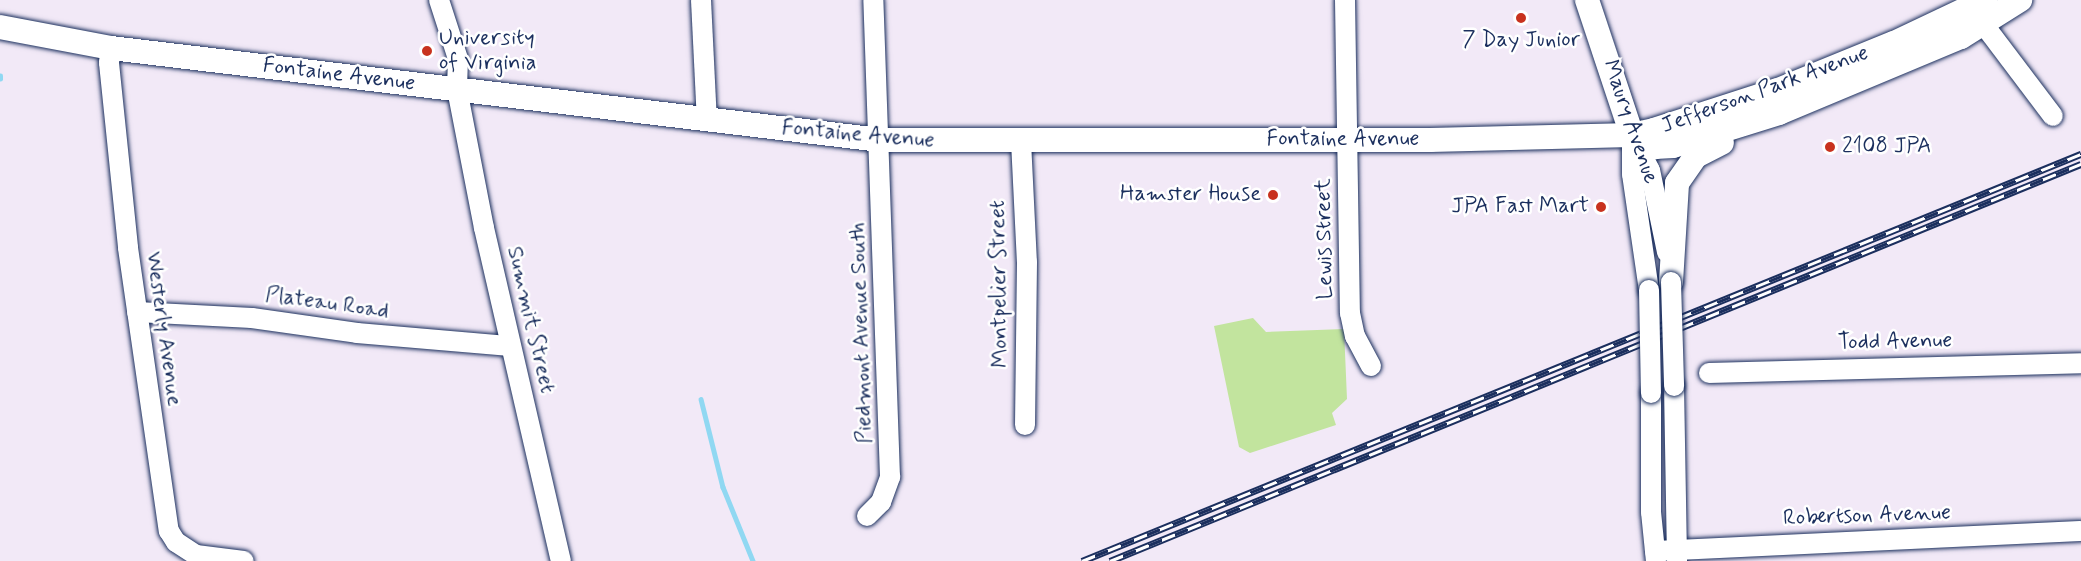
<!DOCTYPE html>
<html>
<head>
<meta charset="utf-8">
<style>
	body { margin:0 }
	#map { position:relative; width:2081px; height:561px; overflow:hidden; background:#f2e9f7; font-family:Mynerve,sans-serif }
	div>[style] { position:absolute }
	.green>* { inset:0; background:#c2e49e }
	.stream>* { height:4.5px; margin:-2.25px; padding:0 2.25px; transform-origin:2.25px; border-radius:2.25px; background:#90d8f2 }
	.roads { filter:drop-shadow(0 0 2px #1b2f5e) drop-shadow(0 0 2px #1b2f5e) }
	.minor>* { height:20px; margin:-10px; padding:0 10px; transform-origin:10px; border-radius:10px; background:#fff }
	.major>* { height:24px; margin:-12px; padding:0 12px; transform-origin:12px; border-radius:12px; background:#fff }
	.rail>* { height:7px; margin-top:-3.5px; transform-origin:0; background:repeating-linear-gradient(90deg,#fff 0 14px,#1b2f5e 0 28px); box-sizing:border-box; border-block:2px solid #1b2f5e }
	.bridges { filter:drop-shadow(0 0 2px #1b2f5e) drop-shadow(0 0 2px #1b2f5e) }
	.minor-bridge>* { height:20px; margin:-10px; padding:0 10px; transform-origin:10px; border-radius:10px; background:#fff }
	.dots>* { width:16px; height:16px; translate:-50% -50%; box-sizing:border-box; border:3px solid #fff; border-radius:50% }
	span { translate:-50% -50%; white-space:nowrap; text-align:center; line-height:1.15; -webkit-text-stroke:5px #fff; paint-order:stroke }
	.poi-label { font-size:22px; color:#1b2f5e }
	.left { translate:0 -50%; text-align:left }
	.right { translate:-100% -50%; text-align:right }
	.street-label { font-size:22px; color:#1b2f5e }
</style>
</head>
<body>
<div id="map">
	<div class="green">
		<i style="clip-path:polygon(1253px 318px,1266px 332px,1344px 329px,1347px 399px,1332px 413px,1336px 425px,1250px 453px,1239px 447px,1214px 326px)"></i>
	</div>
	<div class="stream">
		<i style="left:0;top:79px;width:3px;rotate:-90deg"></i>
		<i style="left:701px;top:399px;width:91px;rotate:76deg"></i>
		<i style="left:723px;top:487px;width:80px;rotate:67.9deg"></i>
	</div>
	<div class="roads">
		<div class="minor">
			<i style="left:439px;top:0;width:62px;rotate:72.1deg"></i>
			<i style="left:458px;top:59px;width:30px;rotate:92deg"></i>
			<i style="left:457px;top:89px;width:142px;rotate:79deg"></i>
			<i style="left:484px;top:228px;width:342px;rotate:77deg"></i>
			<i style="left:701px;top:0;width:121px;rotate:87.2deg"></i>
			<i style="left:1345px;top:0;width:313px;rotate:89.1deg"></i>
			<i style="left:1350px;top:313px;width:24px;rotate:78deg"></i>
			<i style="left:1355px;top:336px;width:34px;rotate:62deg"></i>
			<i style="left:1975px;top:13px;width:129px;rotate:52.9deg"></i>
			<i style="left:111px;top:48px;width:15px;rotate:98deg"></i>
			<i style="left:109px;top:63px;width:186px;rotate:84.1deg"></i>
			<i style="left:128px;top:248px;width:286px;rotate:81.8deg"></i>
			<i style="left:169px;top:531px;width:13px;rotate:58deg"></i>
			<i style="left:176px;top:542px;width:24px;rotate:33deg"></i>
			<i style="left:196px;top:555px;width:48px;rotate:7.1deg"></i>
			<i style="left:1632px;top:135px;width:39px;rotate:90deg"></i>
			<i style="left:1632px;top:174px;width:117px;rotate:81.7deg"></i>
			<i style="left:1633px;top:137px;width:37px;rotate:63deg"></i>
			<i style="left:1650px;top:170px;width:84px;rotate:78.3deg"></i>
			<i style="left:1021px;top:141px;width:121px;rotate:87.2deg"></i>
			<i style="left:1027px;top:262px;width:163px;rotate:90.7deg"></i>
			<i style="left:137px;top:312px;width:115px;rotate:3deg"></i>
			<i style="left:252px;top:318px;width:106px;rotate:8.1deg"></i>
			<i style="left:357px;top:333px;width:154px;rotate:4.9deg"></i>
			<i style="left:1709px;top:373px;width:372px;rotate:-1.5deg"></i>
			<i style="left:1674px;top:386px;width:175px;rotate:89deg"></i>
			<i style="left:1651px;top:393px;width:119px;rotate:90deg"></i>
			<i style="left:1651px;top:512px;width:49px;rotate:84.2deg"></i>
			<i style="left:867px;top:516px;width:20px;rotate:-45deg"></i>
			<i style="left:881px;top:502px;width:27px;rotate:-70deg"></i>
			<i style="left:890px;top:477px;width:477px;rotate:-92deg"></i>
			<i style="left:1655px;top:551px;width:426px;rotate:-2.7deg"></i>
		</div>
		<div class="major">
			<i style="left:1587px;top:0;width:142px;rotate:71.6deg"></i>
			<i style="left:0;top:27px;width:113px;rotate:10.7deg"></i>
			<i style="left:111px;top:48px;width:774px;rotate:6.82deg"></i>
			<i style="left:880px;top:140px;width:550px"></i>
			<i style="left:1430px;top:140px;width:202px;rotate:-1.4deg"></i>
			<i style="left:1632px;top:135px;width:23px;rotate:-13deg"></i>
			<i style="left:1654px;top:130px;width:130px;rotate:-17.9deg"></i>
			<i style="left:1778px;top:90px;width:125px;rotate:-22.1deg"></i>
			<i style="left:1894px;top:43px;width:101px;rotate:-25.3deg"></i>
			<i style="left:1632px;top:135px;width:26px;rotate:28deg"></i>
			<i style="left:1655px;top:147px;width:18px;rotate:-3deg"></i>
			<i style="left:1673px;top:146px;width:111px;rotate:-17.3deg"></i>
			<i style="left:1779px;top:113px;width:197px;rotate:-22.7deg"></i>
			<i style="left:1961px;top:37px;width:70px;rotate:-32.1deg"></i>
			<i style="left:1671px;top:282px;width:99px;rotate:-86.5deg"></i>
			<i style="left:1677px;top:183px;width:33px;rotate:-55deg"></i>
			<i style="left:1696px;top:156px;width:29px;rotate:-27deg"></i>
		</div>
	</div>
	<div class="rail">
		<i style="left:1082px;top:561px;width:1079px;rotate:-22.17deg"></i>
		<i style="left:1110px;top:561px;width:1049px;rotate:-22.24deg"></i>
	</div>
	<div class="bridges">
		<div class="minor-bridge">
			<i style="left:1671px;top:282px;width:104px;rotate:88.3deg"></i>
			<i style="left:1649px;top:290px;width:103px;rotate:88.9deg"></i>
		</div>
	</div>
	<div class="dots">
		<i style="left:1521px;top:18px;background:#c8321e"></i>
		<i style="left:427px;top:51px;background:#c8321e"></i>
		<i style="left:1830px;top:147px;background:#c8321e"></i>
		<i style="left:1273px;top:195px;background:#c8321e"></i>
		<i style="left:1601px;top:207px;background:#c8321e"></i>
	</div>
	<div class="poi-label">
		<span class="left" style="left:439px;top:51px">University<br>of Virginia</span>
		<span style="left:1521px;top:41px">7 Day Junior</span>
		<span class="left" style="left:1842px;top:147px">2108 JPA</span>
		<span class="right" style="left:1261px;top:195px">Hamster House</span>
		<span class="right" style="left:1589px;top:207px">JPA Fast Mart</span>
	</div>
	<div class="street-label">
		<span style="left:339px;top:75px;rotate:7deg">Fontaine Avenue</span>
		<span style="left:1765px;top:90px;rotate:-20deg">Jefferson Park Avenue</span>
		<span style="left:1630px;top:122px;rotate:71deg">Maury Avenue</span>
		<span style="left:858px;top:135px;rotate:5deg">Fontaine Avenue</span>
		<span style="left:1343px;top:140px">Fontaine Avenue</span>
		<span style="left:1325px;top:239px;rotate:-91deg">Lewis Street</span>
		<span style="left:1000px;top:284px;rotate:-91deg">Montpelier Street</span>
		<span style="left:327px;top:304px;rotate:8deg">Plateau Road</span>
		<span style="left:530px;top:320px;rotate:77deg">Summit Street</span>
		<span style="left:163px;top:329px;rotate:82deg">Westerly Avenue</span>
		<span style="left:862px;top:333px;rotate:-92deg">Piedmont Avenue South</span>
		<span style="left:1895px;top:342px;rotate:-1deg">Todd Avenue</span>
		<span style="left:1867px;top:516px;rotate:-2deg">Robertson Avenue</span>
	</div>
</div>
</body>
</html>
